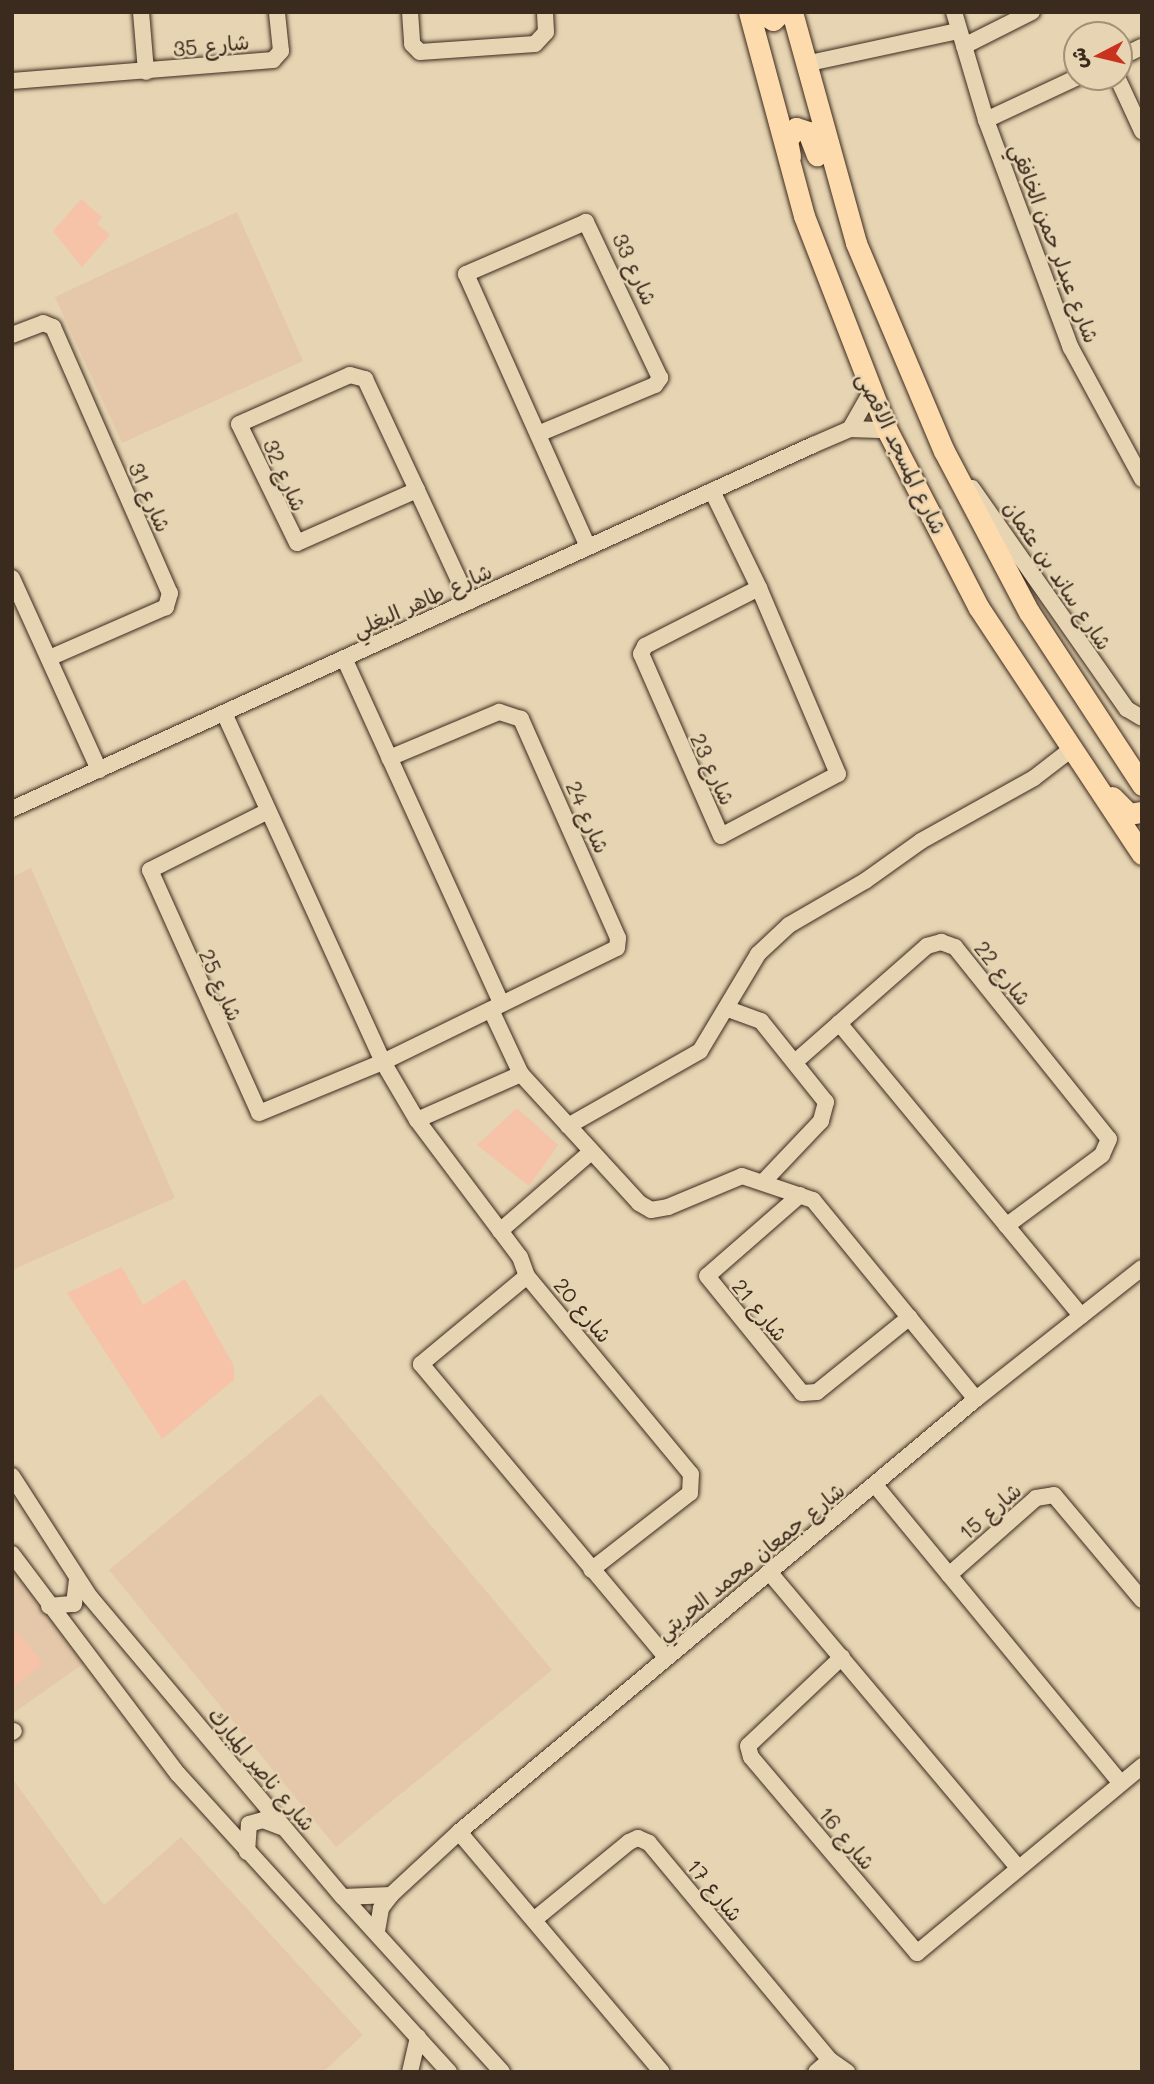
<!DOCTYPE html>
<html>
<head>
<meta charset="utf-8">
<style>
	body { margin:0 }
	#map { position:relative; width:1154px; height:2084px; overflow:hidden; background:#e6d4b2; font-family:Mali,"Playpen Sans Arabic",sans-serif }
	div>[style] { position:absolute }
	.built>* { inset:0; background:#e4c8a9 }
	.building>* { inset:0; background:#f6c2a8 }
	.roads { filter:drop-shadow(0 0 2px #3b2a1e) drop-shadow(0 0 2px #3b2a1e) }
	.minor>* { height:16px; margin:-8px; padding:0 8px; transform-origin:8px; border-radius:8px; background:#e6d4b2 }
	.major>* { height:21px; margin:-10.5px; padding:0 10.5px; transform-origin:10.5px; border-radius:10.5px; background:#fedbac }
	span { translate:-50% -50%; white-space:nowrap; text-align:center; line-height:1.15; -webkit-text-stroke:5px #e6d4b2; paint-order:stroke }
	.street-label { font-size:21px; color:#3b2a1e }
	.frame { position:absolute; inset:0; border:14px solid #3b2a1e; pointer-events:none }
	.north { position:absolute; left:1063px; top:21px; width:70px; height:70px; box-sizing:border-box; background:#e6d4b2; border:2px solid #a29077; border-radius:50%; rotate:263deg; font-size:19px; font-weight:700; line-height:28px; text-align:center; color:#3b2a1e }
	.north::after { content:''; display:block; margin:auto; width:24px; height:32px; background:#c8321e; clip-path:polygon(50% 0,100% 100%,50% 72%,0 100%) }
</style>
</head>
<body>
<div id="map">
	<div class="built">
		<i style="clip-path:polygon(237px 212px,303px 361px,122px 443px,55px 297px)"></i>
		<i style="clip-path:polygon(31px 868px,175px 1198px,12px 1270px,12px 877px)"></i>
		<i style="clip-path:polygon(321px 1394px,552px 1670px,336px 1847px,109px 1570px)"></i>
		<i style="clip-path:polygon(12px 1553px,90px 1659px,12px 1714px)"></i>
		<i style="clip-path:polygon(12px 1778px,104px 1905px,181px 1837px,363px 2035px,323px 2072px,12px 2072px)"></i>
	</div>
	<div class="building">
		<i style="clip-path:polygon(81px 199px,102px 217px,97px 224px,110px 235px,82px 267px,53px 231px)"></i>
		<i style="clip-path:polygon(517px 1108px,558px 1145px,529px 1186px,477px 1145px)"></i>
		<i style="clip-path:polygon(122px 1267px,143px 1305px,185px 1279px,234px 1366px,234px 1380px,162px 1439px,67px 1293px)"></i>
		<i style="clip-path:polygon(18px 1632px,43px 1664px,12px 1688px,12px 1637px)"></i>
	</div>
	<div class="roads">
		<div class="minor">
			<i style="left:141px;top:12px;width:60px;rotate:85.2deg"></i>
			<i style="left:410px;top:12px;width:32px;rotate:86deg"></i>
			<i style="left:412px;top:44px;width:11px;rotate:45deg"></i>
			<i style="left:420px;top:52px;width:115px;rotate:-4deg"></i>
			<i style="left:535px;top:44px;width:16px;rotate:-47deg"></i>
			<i style="left:546px;top:32px;width:20px;rotate:-93deg"></i>
			<i style="left:954px;top:12px;width:113px;rotate:73.5deg"></i>
			<i style="left:986px;top:120px;width:243px;rotate:69.6deg"></i>
			<i style="left:1071px;top:348px;width:149px;rotate:61.5deg"></i>
			<i style="left:964px;top:46px;width:76px;rotate:-26.6deg"></i>
			<i style="left:1119px;top:58px;width:25px;rotate:-26deg"></i>
			<i style="left:805px;top:64px;width:157px;rotate:-12.2deg"></i>
			<i style="left:1117px;top:77px;width:60px;rotate:65.2deg"></i>
			<i style="left:12px;top:81px;width:262px;rotate:-4.6deg"></i>
			<i style="left:273px;top:60px;width:12px;rotate:-48deg"></i>
			<i style="left:281px;top:51px;width:39px;rotate:-96deg"></i>
			<i style="left:986px;top:120px;width:102px;rotate:-25.1deg"></i>
			<i style="left:12px;top:335px;width:33px;rotate:-21deg"></i>
			<i style="left:43px;top:323px;width:11px;rotate:22deg"></i>
			<i style="left:53px;top:327px;width:291px;rotate:66.3deg"></i>
			<i style="left:170px;top:593px;width:15px;rotate:106deg"></i>
			<i style="left:166px;top:607px;width:128px;rotate:156.4deg"></i>
			<i style="left:850px;top:429px;width:43px;rotate:-60.4deg"></i>
			<i style="left:538px;top:434px;width:127px;rotate:-22.7deg"></i>
			<i style="left:655px;top:385px;width:9px;rotate:-54deg"></i>
			<i style="left:660px;top:378px;width:173px;rotate:-115.4deg"></i>
			<i style="left:586px;top:222px;width:131px;rotate:156.6deg"></i>
			<i style="left:466px;top:274px;width:299px;rotate:65.9deg"></i>
			<i style="left:972px;top:488px;width:270px;rotate:55deg"></i>
			<i style="left:1127px;top:709px;width:17px;rotate:31deg"></i>
			<i style="left:417px;top:490px;width:131px;rotate:156.2deg"></i>
			<i style="left:297px;top:543px;width:132px;rotate:-116deg"></i>
			<i style="left:239px;top:424px;width:121px;rotate:-23.8deg"></i>
			<i style="left:350px;top:375px;width:16px;rotate:15deg"></i>
			<i style="left:365px;top:379px;width:123px;rotate:64.9deg"></i>
			<i style="left:417px;top:490px;width:123px;rotate:65.1deg"></i>
			<i style="left:712px;top:491px;width:108px;rotate:64.1deg"></i>
			<i style="left:759px;top:588px;width:202px;rotate:67deg"></i>
			<i style="left:838px;top:774px;width:132px;rotate:152.1deg"></i>
			<i style="left:721px;top:836px;width:199px;rotate:-113.7deg"></i>
			<i style="left:641px;top:654px;width:9px;rotate:-63deg"></i>
			<i style="left:645px;top:646px;width:128px;rotate:-27deg"></i>
			<i style="left:12px;top:578px;width:211px;rotate:65.6deg"></i>
			<i style="left:344px;top:658px;width:379px;rotate:65.5deg"></i>
			<i style="left:224px;top:713px;width:384px;rotate:65.5deg"></i>
			<i style="left:383px;top:1062px;width:67px;rotate:59.6deg"></i>
			<i style="left:417px;top:1120px;width:171px;rotate:53.1deg"></i>
			<i style="left:520px;top:1257px;width:20px;rotate:70deg"></i>
			<i style="left:527px;top:1276px;width:257px;rotate:50.4deg"></i>
			<i style="left:691px;top:1474px;width:19px;rotate:93deg"></i>
			<i style="left:690px;top:1493px;width:125px;rotate:142.1deg"></i>
			<i style="left:12px;top:809px;width:880px;rotate:-24.44deg"></i>
			<i style="left:813px;top:445px;width:40px;rotate:-23.4deg"></i>
			<i style="left:850px;top:429px;width:37px;rotate:2deg"></i>
			<i style="left:268px;top:811px;width:132px;rotate:153.4deg"></i>
			<i style="left:150px;top:870px;width:266px;rotate:65.8deg"></i>
			<i style="left:259px;top:1113px;width:134px;rotate:-22.4deg"></i>
			<i style="left:383px;top:1062px;width:260px;rotate:-26deg"></i>
			<i style="left:617px;top:948px;width:10px;rotate:-84deg"></i>
			<i style="left:618px;top:938px;width:240px;rotate:-113.9deg"></i>
			<i style="left:521px;top:719px;width:23px;rotate:-162deg"></i>
			<i style="left:499px;top:712px;width:119px;rotate:157.3deg"></i>
			<i style="left:728px;top:1009px;width:35px;rotate:20deg"></i>
			<i style="left:761px;top:1021px;width:104px;rotate:51.3deg"></i>
			<i style="left:826px;top:1102px;width:20px;rotate:105deg"></i>
			<i style="left:821px;top:1121px;width:81px;rotate:133.5deg"></i>
			<i style="left:491px;top:1010px;width:71px;rotate:64.9deg"></i>
			<i style="left:521px;top:1074px;width:175px;rotate:47.5deg"></i>
			<i style="left:639px;top:1203px;width:14px;rotate:30deg"></i>
			<i style="left:651px;top:1210px;width:17px;rotate:-10deg"></i>
			<i style="left:668px;top:1207px;width:80px;rotate:-22.7deg"></i>
			<i style="left:742px;top:1176px;width:75px;rotate:18.7deg"></i>
			<i style="left:813px;top:1200px;width:257px;rotate:50.7deg"></i>
			<i style="left:839px;top:1023px;width:380px;rotate:50.4deg"></i>
			<i style="left:795px;top:1062px;width:176px;rotate:-41.3deg"></i>
			<i style="left:927px;top:946px;width:15px;rotate:-16deg"></i>
			<i style="left:941px;top:942px;width:15px;rotate:20deg"></i>
			<i style="left:955px;top:947px;width:246px;rotate:51.3deg"></i>
			<i style="left:1109px;top:1139px;width:17px;rotate:114deg"></i>
			<i style="left:1102px;top:1155px;width:119px;rotate:143.5deg"></i>
			<i style="left:417px;top:1120px;width:114px;rotate:-23.9deg"></i>
			<i style="left:568px;top:1126px;width:152px;rotate:-29.6deg"></i>
			<i style="left:700px;top:1051px;width:113px;rotate:-59.1deg"></i>
			<i style="left:758px;top:954px;width:42px;rotate:-43.1deg"></i>
			<i style="left:789px;top:925px;width:88px;rotate:-30.1deg"></i>
			<i style="left:865px;top:881px;width:69px;rotate:-35.5deg"></i>
			<i style="left:921px;top:841px;width:129px;rotate:-29.1deg"></i>
			<i style="left:1034px;top:778px;width:44px;rotate:-37.6deg"></i>
			<i style="left:800px;top:1195px;width:123px;rotate:138.9deg"></i>
			<i style="left:707px;top:1276px;width:151px;rotate:50.9deg"></i>
			<i style="left:802px;top:1393px;width:15px;rotate:-4deg"></i>
			<i style="left:817px;top:1392px;width:119px;rotate:-38.9deg"></i>
			<i style="left:500px;top:1231px;width:121px;rotate:-41deg"></i>
			<i style="left:527px;top:1276px;width:138px;rotate:140.3deg"></i>
			<i style="left:421px;top:1364px;width:382px;rotate:50.1deg"></i>
			<i style="left:12px;top:1476px;width:144px;rotate:57.2deg"></i>
			<i style="left:90px;top:1597px;width:392px;rotate:49.9deg"></i>
			<i style="left:343px;top:1897px;width:236px;rotate:47.7deg"></i>
			<i style="left:875px;top:1485px;width:386px;rotate:50.5deg"></i>
			<i style="left:12px;top:1554px;width:276px;rotate:53deg"></i>
			<i style="left:178px;top:1774px;width:403px;rotate:47.7deg"></i>
			<i style="left:770px;top:1573px;width:385px;rotate:49.9deg"></i>
			<i style="left:949px;top:1575px;width:116px;rotate:-41.5deg"></i>
			<i style="left:1036px;top:1498px;width:18px;rotate:-9deg"></i>
			<i style="left:1054px;top:1495px;width:137px;rotate:50deg"></i>
			<i style="left:49px;top:1606px;width:25px;rotate:-5deg"></i>
			<i style="left:74px;top:1604px;width:26px;rotate:-83deg"></i>
			<i style="left:842px;top:1657px;width:129px;rotate:136.6deg"></i>
			<i style="left:748px;top:1746px;width:11px;rotate:75deg"></i>
			<i style="left:751px;top:1757px;width:257px;rotate:49.7deg"></i>
			<i style="left:917px;top:1953px;width:293px;rotate:-39.7deg"></i>
			<i style="left:12px;top:1732px;width:2px;rotate:-27deg"></i>
			<i style="left:459px;top:1832px;width:314px;rotate:49.8deg"></i>
			<i style="left:247px;top:1852px;width:28px;rotate:-86deg"></i>
			<i style="left:249px;top:1824px;width:15px;rotate:-16deg"></i>
			<i style="left:263px;top:1820px;width:19px;rotate:21deg"></i>
			<i style="left:343px;top:1897px;width:48px;rotate:-2.4deg"></i>
			<i style="left:535px;top:1919px;width:122px;rotate:-39.3deg"></i>
			<i style="left:629px;top:1842px;width:10px;rotate:-24deg"></i>
			<i style="left:638px;top:1838px;width:12px;rotate:24deg"></i>
			<i style="left:649px;top:1843px;width:283px;rotate:50.2deg"></i>
			<i style="left:830px;top:2060px;width:21px;rotate:35deg"></i>
			<i style="left:377px;top:1931px;width:23px;rotate:-80deg"></i>
			<i style="left:381px;top:1908px;width:16px;rotate:-52deg"></i>
			<i style="left:391px;top:1895px;width:93px;rotate:-42.8deg"></i>
			<i style="left:459px;top:1832px;width:674px;rotate:-39.95deg"></i>
			<i style="left:976px;top:1399px;width:211px;rotate:-38.3deg"></i>
			<i style="left:410px;top:2072px;width:36px;rotate:-77deg"></i>
			<i style="left:816px;top:2072px;width:18px;rotate:-41deg"></i>
		</div>
		<div class="major">
			<i style="left:749px;top:12px;width:211px;rotate:74.9deg"></i>
			<i style="left:804px;top:216px;width:230px;rotate:68.8deg"></i>
			<i style="left:887px;top:430px;width:200px;rotate:62.7deg"></i>
			<i style="left:979px;top:608px;width:295px;rotate:56.5deg"></i>
			<i style="left:760px;top:12px;width:15px;rotate:32deg"></i>
			<i style="left:773px;top:20px;width:11px;rotate:-45deg"></i>
			<i style="left:792px;top:12px;width:240px;rotate:74.5deg"></i>
			<i style="left:856px;top:243px;width:226px;rotate:67.1deg"></i>
			<i style="left:944px;top:451px;width:182px;rotate:62.2deg"></i>
			<i style="left:1029px;top:612px;width:207px;rotate:56.8deg"></i>
			<i style="left:790px;top:156px;width:16px;rotate:-101deg"></i>
			<i style="left:787px;top:140px;width:15px;rotate:-53deg"></i>
			<i style="left:796px;top:128px;width:13px;rotate:18deg"></i>
			<i style="left:808px;top:132px;width:25px;rotate:69deg"></i>
			<i style="left:1112px;top:797px;width:24px;rotate:45deg"></i>
			<i style="left:1129px;top:814px;width:13px;rotate:-9deg"></i>
		</div>
	</div>
	<div class="street-label">
		<span style="left:211px;top:45px;rotate:-6deg">شارع 35</span>
		<span style="left:1055px;top:243px;rotate:69deg">شارع عبدلر حمن الخافقي</span>
		<span style="left:635px;top:269px;rotate:65deg">شارع 33</span>
		<span style="left:902px;top:453px;rotate:64deg">شارع المسجد الاقصى</span>
		<span style="left:285px;top:475px;rotate:66deg">شارع 32</span>
		<span style="left:150px;top:497px;rotate:66deg">شارع 31</span>
		<span style="left:1058px;top:575px;rotate:56deg">شارع ساند بن عثمان</span>
		<span style="left:422px;top:600px;rotate:-24deg">شارع طاهر البغلي</span>
		<span style="left:713px;top:769px;rotate:65deg">شارع 23</span>
		<span style="left:588px;top:817px;rotate:66deg">شارع 24</span>
		<span style="left:1003px;top:973px;rotate:51deg">شارع 22</span>
		<span style="left:221px;top:985px;rotate:66deg">شارع 25</span>
		<span style="left:583px;top:1310px;rotate:50deg">شارع 20</span>
		<span style="left:760px;top:1310px;rotate:50deg">شارع 21</span>
		<span style="left:990px;top:1511px;rotate:-41deg">شارع 15</span>
		<span style="left:750px;top:1561px;rotate:-39deg">شارع جمعان محمد الحريتي</span>
		<span style="left:262px;top:1769px;rotate:50deg">شارع ناصر المبارك</span>
		<span style="left:847px;top:1838px;rotate:50deg">شارع 16</span>
		<span style="left:715px;top:1890px;rotate:50deg">شارع 17</span>
	</div>
	<div class="frame"></div>
	<div class="north">ش</div>
</div>
</body>
</html>
